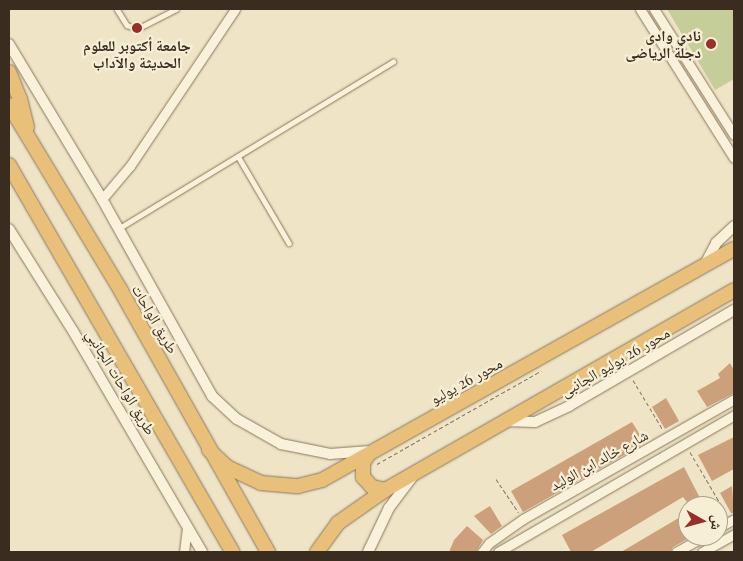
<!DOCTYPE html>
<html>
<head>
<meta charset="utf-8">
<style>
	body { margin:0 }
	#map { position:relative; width:743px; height:561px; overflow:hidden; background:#efe4c6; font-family:"Playfair Display","Noto Naskh Arabic",serif }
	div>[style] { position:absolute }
	.green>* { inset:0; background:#c5cd99 }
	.building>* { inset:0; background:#cda07c }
	.path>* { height:1px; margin-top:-0.5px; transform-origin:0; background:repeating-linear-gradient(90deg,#8a765b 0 4px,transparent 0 6.5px) }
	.roads { filter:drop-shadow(0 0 1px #8a765b) drop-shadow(0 0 1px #8a765b) }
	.service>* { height:4.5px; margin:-2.25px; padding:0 2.25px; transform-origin:2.25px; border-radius:2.25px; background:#f9f1d9 }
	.minor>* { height:9px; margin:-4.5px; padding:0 4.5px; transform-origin:4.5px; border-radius:4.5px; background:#f9f1d9 }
	.tertiary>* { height:10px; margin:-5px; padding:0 5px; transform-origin:5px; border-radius:5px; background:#f9f1d9 }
	.trunk>* { height:14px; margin:-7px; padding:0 7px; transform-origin:7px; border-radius:7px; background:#e8c07a }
	.dots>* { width:14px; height:14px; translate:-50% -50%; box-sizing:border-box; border:2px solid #f6eed5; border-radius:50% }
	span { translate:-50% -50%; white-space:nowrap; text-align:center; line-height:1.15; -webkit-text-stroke:4.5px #f6eed5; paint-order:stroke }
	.poi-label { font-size:15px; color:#3a2d1f; font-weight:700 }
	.right { translate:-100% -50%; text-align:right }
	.street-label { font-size:15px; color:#3a2d1f }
	.frame { position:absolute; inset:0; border:10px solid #3a2d1f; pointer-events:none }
	.north { position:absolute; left:678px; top:496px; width:50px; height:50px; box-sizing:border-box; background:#f6eed5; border:1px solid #aba18c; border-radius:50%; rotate:97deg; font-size:14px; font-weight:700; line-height:20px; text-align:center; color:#3a2d1f }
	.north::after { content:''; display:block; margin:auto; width:18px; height:22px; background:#9a2e2b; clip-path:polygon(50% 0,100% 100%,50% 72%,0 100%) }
</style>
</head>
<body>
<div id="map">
	<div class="green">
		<i style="clip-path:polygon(667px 9px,734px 9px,734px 79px,715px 90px)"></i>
	</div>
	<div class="building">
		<i style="clip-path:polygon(730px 363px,734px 370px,734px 393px,707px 407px,697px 391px,720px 378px,718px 374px)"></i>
		<i style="clip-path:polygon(666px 398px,679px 421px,665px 429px,652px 407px)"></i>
		<i style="clip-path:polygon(632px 422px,645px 443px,523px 512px,511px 491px)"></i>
		<i style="clip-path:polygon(734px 437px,734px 469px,712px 481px,698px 455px)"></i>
		<i style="clip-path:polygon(684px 467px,701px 500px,704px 498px,709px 506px,690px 506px,683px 497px,591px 552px,571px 552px,562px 535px)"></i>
		<i style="clip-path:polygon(732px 486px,734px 513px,731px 513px,720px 493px)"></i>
		<i style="clip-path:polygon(490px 506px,502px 526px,491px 534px,474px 516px)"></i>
		<i style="clip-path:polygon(682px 516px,688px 526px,688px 536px,692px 536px,673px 547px,670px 552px,621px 552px)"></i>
		<i style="clip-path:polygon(467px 526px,483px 540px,476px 552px,449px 552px,454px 540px)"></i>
	</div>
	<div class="path">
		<i style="left:633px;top:380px;width:58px;rotate:59deg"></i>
		<i style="left:690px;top:452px;width:71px;rotate:59.5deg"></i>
		<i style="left:377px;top:464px;width:189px;rotate:-29.6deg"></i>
		<i style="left:496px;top:479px;width:40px;rotate:56deg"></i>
	</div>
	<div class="roads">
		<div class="service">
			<i style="left:117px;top:9px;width:19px;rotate:58deg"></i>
			<i style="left:127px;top:25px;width:11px;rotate:22deg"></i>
			<i style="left:137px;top:29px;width:44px;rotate:-27.1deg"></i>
			<i style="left:238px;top:156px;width:101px;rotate:59.6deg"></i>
			<i style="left:118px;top:229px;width:322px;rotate:-31.3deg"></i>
		</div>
		<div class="minor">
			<i style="left:640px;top:9px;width:176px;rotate:57.8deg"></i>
			<i style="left:654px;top:9px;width:149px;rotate:57.6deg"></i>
			<i style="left:102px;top:199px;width:43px;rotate:-49.7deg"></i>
			<i style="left:130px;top:166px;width:189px;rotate:-56.2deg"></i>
			<i style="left:718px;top:528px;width:18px;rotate:-29deg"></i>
			<i style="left:184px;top:552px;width:25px;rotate:-83deg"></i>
			<i style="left:482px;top:552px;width:11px;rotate:-52deg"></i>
			<i style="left:489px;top:543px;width:42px;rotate:-35.2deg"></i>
			<i style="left:523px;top:519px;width:243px;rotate:-29.6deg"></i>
			<i style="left:498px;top:552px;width:273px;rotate:-30.1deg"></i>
			<i style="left:676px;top:552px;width:33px;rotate:-29deg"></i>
			<i style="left:702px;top:552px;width:37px;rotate:-29deg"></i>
		</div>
		<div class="tertiary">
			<i style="left:9px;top:44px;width:181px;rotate:59deg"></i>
			<i style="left:102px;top:199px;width:226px;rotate:60.8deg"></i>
			<i style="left:212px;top:396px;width:34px;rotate:43deg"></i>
			<i style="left:237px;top:419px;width:51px;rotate:29.6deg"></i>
			<i style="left:281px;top:444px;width:50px;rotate:11.5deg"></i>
			<i style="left:330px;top:454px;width:40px;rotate:-4.3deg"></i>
			<i style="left:9px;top:229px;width:120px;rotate:57.9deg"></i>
			<i style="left:73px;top:331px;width:256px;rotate:59.7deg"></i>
			<i style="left:704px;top:266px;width:26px;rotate:-62deg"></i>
			<i style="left:716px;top:243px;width:25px;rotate:-43deg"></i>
			<i style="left:504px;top:421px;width:31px;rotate:2deg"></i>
			<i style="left:535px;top:422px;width:38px;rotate:-25deg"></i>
			<i style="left:569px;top:406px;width:191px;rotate:-30.2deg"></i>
			<i style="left:368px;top:552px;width:49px;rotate:-64.5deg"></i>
			<i style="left:389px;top:508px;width:40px;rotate:-53deg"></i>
		</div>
		<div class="trunk">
			<i style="left:9px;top:72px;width:29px;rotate:68deg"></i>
			<i style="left:20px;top:99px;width:29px;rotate:76deg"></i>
			<i style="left:9px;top:105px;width:217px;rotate:58.9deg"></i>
			<i style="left:121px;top:291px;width:300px;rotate:60.6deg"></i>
			<i style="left:9px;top:165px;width:447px;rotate:60deg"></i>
			<i style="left:209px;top:450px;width:25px;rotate:43deg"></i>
			<i style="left:227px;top:467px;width:38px;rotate:25deg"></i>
			<i style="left:261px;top:483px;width:37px;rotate:5deg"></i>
			<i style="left:298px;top:486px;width:25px;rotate:-14deg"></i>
			<i style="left:322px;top:480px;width:472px;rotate:-29.3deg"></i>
			<i style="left:368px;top:455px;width:9px;rotate:122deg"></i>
			<i style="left:363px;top:463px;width:14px;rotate:90deg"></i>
			<i style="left:363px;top:477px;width:13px;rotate:48deg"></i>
			<i style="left:372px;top:487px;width:13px;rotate:13deg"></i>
			<i style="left:317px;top:552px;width:36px;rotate:-54deg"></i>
			<i style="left:338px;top:523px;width:57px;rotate:-35.1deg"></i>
			<i style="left:385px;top:490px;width:402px;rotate:-29.8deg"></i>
		</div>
	</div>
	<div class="dots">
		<i style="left:137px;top:28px;background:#9a2e2b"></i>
		<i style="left:711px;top:44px;background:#9a2e2b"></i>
	</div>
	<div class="poi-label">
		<span class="right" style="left:701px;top:44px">نادي وادى<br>دجلة الرياضى</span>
		<span style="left:137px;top:54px">جامعة أكتوبر للعلوم<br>الحديثة والآداب</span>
	</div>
	<div class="street-label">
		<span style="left:155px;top:319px;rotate:60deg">طريق الواحات</span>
		<span style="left:615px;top:362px;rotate:-30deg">محور 26 يوليو الجانبى</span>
		<span style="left:466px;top:381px;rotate:-29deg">محور 26 يوليو</span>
		<span style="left:121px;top:382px;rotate:59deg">طريق الواحات الجانبي</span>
		<span style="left:599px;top:460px;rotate:-29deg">شارع خالد ابن الوليد</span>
	</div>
	<div class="frame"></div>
	<div class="north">ش</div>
</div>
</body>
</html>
